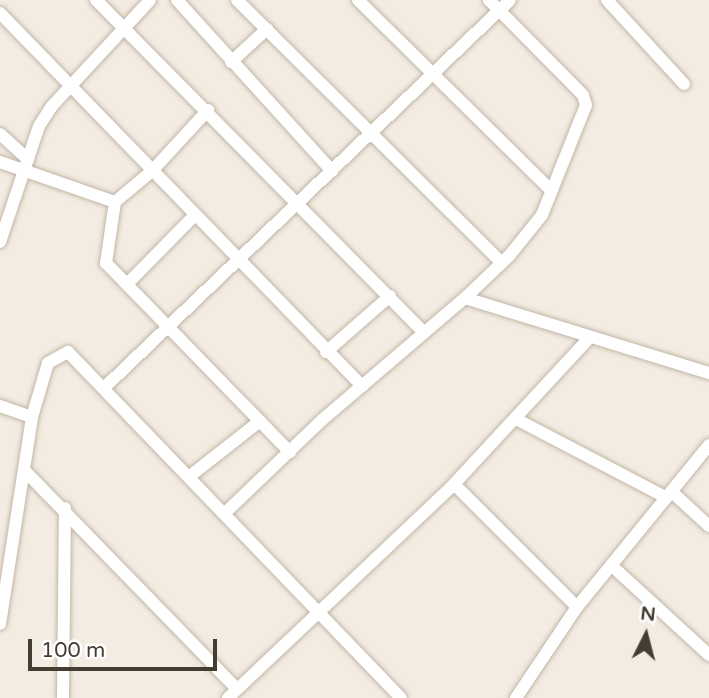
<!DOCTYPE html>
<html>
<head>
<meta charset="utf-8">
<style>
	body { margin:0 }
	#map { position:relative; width:709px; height:698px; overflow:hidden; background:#f3ece2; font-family:"Varela Round",sans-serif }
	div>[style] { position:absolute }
	.roads { filter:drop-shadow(0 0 2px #c2b6a7) drop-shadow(0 0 2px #c2b6a7) }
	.street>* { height:12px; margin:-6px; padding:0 6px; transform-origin:6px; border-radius:6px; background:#fff }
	span { translate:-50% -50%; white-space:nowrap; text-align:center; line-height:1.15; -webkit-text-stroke:5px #fff; paint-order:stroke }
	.north { position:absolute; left:611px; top:600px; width:70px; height:70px; -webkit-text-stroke:5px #fff; paint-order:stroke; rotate:6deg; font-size:19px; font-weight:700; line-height:28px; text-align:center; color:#453c32 }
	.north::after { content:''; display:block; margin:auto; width:24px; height:32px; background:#453c32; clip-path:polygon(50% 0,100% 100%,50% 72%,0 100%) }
	.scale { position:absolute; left:28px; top:639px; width:189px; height:32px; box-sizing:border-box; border:4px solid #453c32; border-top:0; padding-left:9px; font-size:21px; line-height:24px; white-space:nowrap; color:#453c32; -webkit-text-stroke:5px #fff; paint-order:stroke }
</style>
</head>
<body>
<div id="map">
	<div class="roads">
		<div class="street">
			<i style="left:96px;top:0;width:467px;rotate:45.4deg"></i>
			<i style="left:177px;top:0;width:231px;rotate:47.8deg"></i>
			<i style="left:237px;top:0;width:373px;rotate:44.8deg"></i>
			<i style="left:358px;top:0;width:271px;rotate:44.6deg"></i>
			<i style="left:607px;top:0;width:114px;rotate:47.5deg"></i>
			<i style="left:0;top:13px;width:520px;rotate:45.86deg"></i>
			<i style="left:231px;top:62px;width:49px;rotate:-42.5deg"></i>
			<i style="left:0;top:134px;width:38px;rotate:42deg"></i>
			<i style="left:0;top:162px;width:122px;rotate:19.2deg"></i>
			<i style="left:115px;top:202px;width:48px;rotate:-40deg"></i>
			<i style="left:152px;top:171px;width:83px;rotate:-47.4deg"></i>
			<i style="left:115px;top:202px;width:62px;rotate:98.4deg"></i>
			<i style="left:106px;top:263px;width:264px;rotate:45.8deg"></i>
			<i style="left:0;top:242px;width:122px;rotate:-71.4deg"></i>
			<i style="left:39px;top:126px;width:24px;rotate:-57deg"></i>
			<i style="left:52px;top:106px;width:144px;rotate:-47.2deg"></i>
			<i style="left:128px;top:283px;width:94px;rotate:-45.4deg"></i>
			<i style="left:465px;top:298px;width:255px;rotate:17.1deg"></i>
			<i style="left:326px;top:352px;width:85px;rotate:-41.2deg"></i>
			<i style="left:105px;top:387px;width:560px;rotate:-43.7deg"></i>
			<i style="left:0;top:406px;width:34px;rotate:19deg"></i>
			<i style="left:516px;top:419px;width:170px;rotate:27.6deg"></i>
			<i style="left:25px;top:471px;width:304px;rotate:45.8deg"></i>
			<i style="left:190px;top:476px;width:89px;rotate:-38.2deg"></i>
			<i style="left:454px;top:484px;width:174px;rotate:45deg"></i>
			<i style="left:672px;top:492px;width:50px;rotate:42.6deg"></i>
			<i style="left:225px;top:513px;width:134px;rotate:-43.8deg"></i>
			<i style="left:322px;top:420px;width:188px;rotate:-40.5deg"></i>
			<i style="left:465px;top:298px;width:61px;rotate:-43.7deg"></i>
			<i style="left:509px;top:256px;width:53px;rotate:-51.2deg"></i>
			<i style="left:542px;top:215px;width:118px;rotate:-68.2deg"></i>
			<i style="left:586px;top:105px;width:10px;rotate:-107deg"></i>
			<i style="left:583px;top:95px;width:134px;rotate:-134.7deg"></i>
			<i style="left:612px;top:566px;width:132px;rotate:42.5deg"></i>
			<i style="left:0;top:624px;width:209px;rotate:-81.2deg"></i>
			<i style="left:32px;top:417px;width:56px;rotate:-73.5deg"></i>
			<i style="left:48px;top:363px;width:23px;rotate:-29deg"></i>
			<i style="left:68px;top:352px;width:480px;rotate:46.1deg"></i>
			<i style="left:63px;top:698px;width:190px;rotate:-89.4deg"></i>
			<i style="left:228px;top:698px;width:311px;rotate:-43.4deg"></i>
			<i style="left:454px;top:484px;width:199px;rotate:-47.2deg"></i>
			<i style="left:516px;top:698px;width:110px;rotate:-56.2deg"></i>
			<i style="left:577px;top:607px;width:209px;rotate:-50.8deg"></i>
		</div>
	</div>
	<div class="north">N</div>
	<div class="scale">100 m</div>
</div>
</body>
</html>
